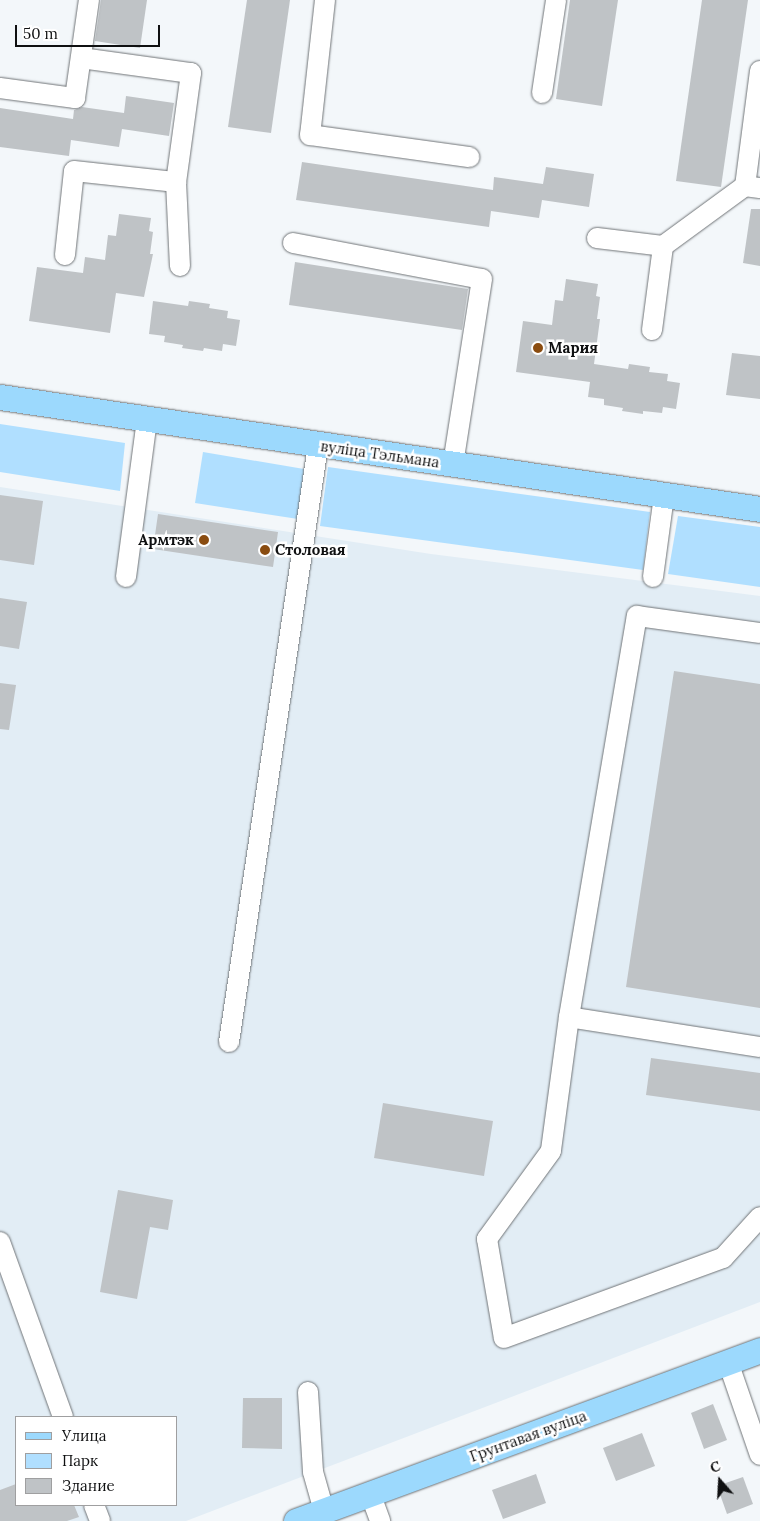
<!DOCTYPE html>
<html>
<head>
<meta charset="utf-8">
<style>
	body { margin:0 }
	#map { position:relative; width:760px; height:1521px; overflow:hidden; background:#f3f7fa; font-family:Lora,serif }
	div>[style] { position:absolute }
	.built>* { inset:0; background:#e2edf5 }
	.green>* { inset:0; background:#b0dfff }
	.building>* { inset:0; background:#bfc3c6 }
	.roads { filter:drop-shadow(0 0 1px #707477) drop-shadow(0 0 1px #707477) }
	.minor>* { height:20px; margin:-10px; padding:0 10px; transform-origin:10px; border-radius:10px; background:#fff }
	.major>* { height:25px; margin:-12.5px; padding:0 12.5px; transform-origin:12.5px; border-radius:12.5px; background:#9cd9fd }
	.dots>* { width:14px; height:14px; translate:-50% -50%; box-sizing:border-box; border:2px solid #fff; border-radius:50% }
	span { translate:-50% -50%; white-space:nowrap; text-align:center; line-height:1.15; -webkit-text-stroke:5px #fff; paint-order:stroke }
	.poi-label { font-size:15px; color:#0f1011; font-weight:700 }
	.left { translate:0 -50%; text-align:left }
	.right { translate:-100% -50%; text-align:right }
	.street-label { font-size:15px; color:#0f1011 }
	.legend { position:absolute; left:15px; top:1416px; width:162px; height:90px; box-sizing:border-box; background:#fff; border:1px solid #9f9fa0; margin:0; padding:6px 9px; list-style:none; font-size:15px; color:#0f1011 }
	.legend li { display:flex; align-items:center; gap:10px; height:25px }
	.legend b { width:25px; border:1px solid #9f9fa0 }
	.north { position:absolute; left:695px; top:1456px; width:50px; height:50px; -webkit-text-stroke:4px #fff; paint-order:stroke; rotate:341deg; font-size:14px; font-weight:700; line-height:20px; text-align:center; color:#0f1011 }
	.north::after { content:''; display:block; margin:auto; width:18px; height:22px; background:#0f1011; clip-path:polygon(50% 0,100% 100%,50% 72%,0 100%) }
	.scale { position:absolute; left:15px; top:25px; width:145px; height:22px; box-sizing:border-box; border:2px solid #0f1011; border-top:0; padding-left:6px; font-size:15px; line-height:18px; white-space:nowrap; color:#0f1011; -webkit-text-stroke:4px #fff; paint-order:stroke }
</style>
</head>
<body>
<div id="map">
	<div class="built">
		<i style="clip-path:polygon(evenodd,0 487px,431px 554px,760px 596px,760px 1302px,186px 1521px,0 1521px,0 487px,16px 1417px,176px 1417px,176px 1505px,16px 1505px,16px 1417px)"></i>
	</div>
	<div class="green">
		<i style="clip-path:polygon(0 424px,125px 443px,120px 491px,0 472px)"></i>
		<i style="clip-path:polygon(203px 452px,304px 469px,298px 519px,195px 503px)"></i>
		<i style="clip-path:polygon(328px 467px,650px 512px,643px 570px,320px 526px)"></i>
		<i style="clip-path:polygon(678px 516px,760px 527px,760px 587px,668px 574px)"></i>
	</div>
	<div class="building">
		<i style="clip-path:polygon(101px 0,147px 0,140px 48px,95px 41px)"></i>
		<i style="clip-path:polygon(247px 0,290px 0,271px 133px,228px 127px)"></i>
		<i style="clip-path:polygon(570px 0,618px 0,602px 106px,556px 99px)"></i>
		<i style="clip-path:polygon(702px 0,748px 0,721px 187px,676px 181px)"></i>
		<i style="clip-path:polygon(126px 96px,174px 103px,169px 136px,122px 129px,119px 147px,71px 140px,69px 156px,0 147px,0 108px,73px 119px,74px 110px,82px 107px,124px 113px)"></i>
		<i style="clip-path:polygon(302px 162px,493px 190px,494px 177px,543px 184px,546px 167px,594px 174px,589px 207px,542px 200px,539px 218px,491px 211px,489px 227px,296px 200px)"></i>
		<i style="clip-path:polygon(751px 209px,760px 209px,760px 266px,743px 263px)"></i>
		<i style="clip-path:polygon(119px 214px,151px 218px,149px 231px,153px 232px,150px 254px,153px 254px,144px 297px,116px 293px,110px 333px,29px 321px,37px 267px,83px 273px,85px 257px,105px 260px,108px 235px,116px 236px)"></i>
		<i style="clip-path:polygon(295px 262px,468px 289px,462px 330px,289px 305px)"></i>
		<i style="clip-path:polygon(566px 279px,598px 284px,596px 296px,600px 297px,597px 319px,600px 319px,594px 364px,628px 369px,629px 364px,650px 367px,649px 372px,668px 374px,667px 381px,680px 383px,676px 409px,663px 407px,662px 413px,643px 411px,643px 414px,622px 411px,623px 408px,604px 405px,604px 399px,588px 397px,590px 382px,516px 372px,523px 321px,552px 325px,555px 300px,563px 301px)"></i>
		<i style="clip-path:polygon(153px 301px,188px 306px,189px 301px,210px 304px,209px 308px,228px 311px,227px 318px,240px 320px,236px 346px,223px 344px,222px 351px,204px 348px,203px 351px,182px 348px,183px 345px,164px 342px,165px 336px,149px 334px)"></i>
		<i style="clip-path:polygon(732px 353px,760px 356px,760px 399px,726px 395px)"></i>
		<i style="clip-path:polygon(0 495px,43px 501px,34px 565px,0 560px)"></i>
		<i style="clip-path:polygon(158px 514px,278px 532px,273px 567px,153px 549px)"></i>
		<i style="clip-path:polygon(0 598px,27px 602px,19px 649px,0 646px)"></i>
		<i style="clip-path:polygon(674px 671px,760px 684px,760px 1008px,626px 987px)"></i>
		<i style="clip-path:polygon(0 683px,16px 685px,9px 730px,0 729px)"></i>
		<i style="clip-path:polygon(651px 1058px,760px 1073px,760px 1111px,646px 1095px)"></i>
		<i style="clip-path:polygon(383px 1103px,493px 1121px,484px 1176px,374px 1158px)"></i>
		<i style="clip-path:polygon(118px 1190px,173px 1200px,168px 1230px,150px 1227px,137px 1299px,100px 1292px)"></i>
		<i style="clip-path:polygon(243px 1398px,282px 1398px,282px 1449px,242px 1448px)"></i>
		<i style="clip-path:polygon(713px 1404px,727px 1440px,704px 1449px,691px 1413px)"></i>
		<i style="clip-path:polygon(642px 1433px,655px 1466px,616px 1481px,603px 1448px)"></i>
		<i style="clip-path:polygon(536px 1474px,546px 1503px,503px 1519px,492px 1490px)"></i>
		<i style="clip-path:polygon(743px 1477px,753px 1504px,727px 1514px,717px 1486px)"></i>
		<i style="clip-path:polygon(16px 1484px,16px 1505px,74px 1505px,79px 1517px,67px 1521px,0 1521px,0 1490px)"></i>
	</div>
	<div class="roads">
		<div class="minor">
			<i style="left:325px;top:0;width:136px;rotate:96.3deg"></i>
			<i style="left:310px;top:135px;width:161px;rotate:7.9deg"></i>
			<i style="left:81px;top:58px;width:111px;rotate:7.8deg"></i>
			<i style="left:191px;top:73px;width:110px;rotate:97.8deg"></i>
			<i style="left:176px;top:182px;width:84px;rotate:87.3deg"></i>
			<i style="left:760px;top:71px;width:116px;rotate:97.4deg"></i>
			<i style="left:745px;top:186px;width:15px;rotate:8deg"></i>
			<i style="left:0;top:88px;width:76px;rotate:7.6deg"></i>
			<i style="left:75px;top:98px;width:99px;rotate:-81.9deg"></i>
			<i style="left:542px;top:93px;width:94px;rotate:-81.4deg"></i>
			<i style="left:597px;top:238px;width:66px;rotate:6.9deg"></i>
			<i style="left:293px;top:243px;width:192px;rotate:10.8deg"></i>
			<i style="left:482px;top:279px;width:187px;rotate:98.9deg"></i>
			<i style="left:65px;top:255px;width:84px;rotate:-83.9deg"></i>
			<i style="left:74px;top:171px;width:103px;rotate:6.2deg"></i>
			<i style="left:652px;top:330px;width:85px;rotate:-82.5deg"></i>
			<i style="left:663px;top:246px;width:102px;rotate:-36.2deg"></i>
			<i style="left:126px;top:577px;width:158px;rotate:-82.4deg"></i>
			<i style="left:653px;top:577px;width:82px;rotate:-82.3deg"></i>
			<i style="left:569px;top:1017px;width:407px;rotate:-80.4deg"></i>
			<i style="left:637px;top:616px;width:124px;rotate:7.9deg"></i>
			<i style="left:229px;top:1042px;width:603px;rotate:-81.51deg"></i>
			<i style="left:760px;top:1047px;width:193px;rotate:-171.1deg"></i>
			<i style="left:569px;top:1017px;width:135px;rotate:97.7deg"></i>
			<i style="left:551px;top:1151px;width:109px;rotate:126deg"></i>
			<i style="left:487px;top:1239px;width:100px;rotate:80.3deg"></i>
			<i style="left:504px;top:1338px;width:233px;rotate:-20.1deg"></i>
			<i style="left:723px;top:1258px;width:55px;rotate:-47.9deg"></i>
			<i style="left:0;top:1242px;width:186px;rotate:70.2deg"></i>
			<i style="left:728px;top:1362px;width:98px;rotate:71deg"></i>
			<i style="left:308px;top:1392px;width:80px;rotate:86.4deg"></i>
			<i style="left:313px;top:1472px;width:41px;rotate:74.2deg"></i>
			<i style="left:370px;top:1493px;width:30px;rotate:70deg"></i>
			<i style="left:94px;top:1505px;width:17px;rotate:69deg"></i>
		</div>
		<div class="major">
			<i style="left:0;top:397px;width:768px;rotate:8.38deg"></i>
			<i style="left:296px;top:1521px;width:495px;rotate:-20.2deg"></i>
		</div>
	</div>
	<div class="dots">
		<i style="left:538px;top:348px;background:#8a4c10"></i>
		<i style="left:204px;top:540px;background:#8a4c10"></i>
		<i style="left:265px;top:550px;background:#8a4c10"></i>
	</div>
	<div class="poi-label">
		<span class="left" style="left:548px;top:348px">Мария</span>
		<span class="right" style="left:194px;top:540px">Армтэк</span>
		<span class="left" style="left:275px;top:550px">Столовая</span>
	</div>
	<div class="street-label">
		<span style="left:380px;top:454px;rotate:8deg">вуліца Тэльмана</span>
		<span style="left:528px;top:1436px;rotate:-20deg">Грунтавая вуліца</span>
	</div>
	<ul class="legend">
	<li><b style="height:6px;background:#9cd9fd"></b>Улица</li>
	<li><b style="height:14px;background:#b0dfff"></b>Парк</li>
	<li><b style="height:14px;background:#bfc3c6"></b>Здание</li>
	</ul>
	<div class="north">С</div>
	<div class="scale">50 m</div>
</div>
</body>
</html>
